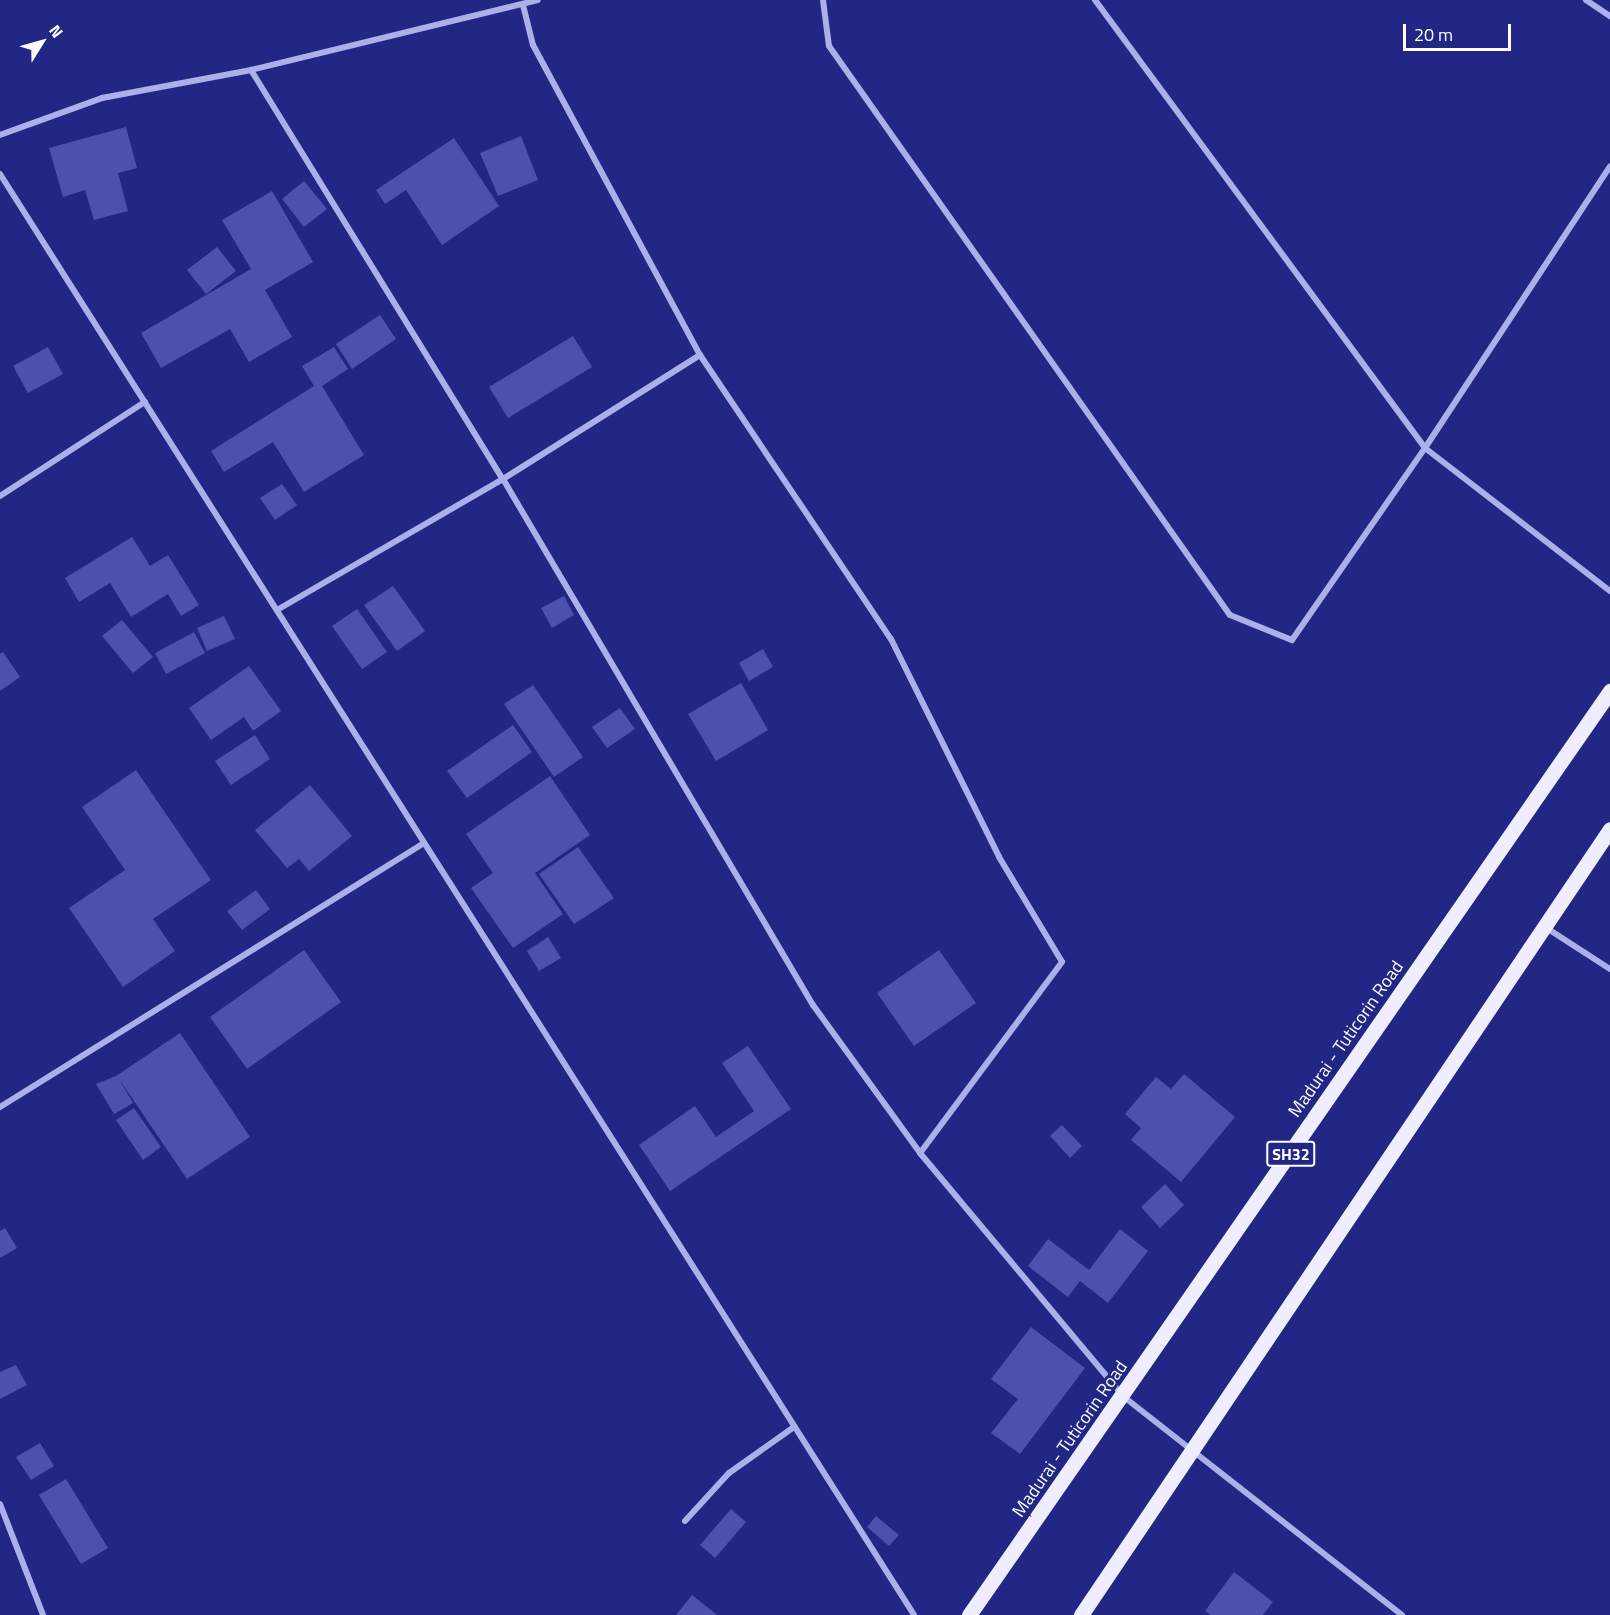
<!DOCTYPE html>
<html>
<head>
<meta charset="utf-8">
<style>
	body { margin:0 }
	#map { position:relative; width:1610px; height:1615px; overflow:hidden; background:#222785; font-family:"Titillium Web",sans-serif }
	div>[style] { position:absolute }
	.building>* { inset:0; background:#4b51ad }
	.minor>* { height:6px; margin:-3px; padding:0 3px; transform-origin:3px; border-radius:3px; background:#abb0e9 }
	.primary>* { height:15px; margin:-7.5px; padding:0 7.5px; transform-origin:7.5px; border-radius:7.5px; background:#eeeefe }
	span { translate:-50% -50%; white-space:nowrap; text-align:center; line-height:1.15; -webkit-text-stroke:6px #222785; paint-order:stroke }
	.shield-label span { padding:2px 4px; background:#222785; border:2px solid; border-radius:4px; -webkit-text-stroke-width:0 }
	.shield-label { font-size:16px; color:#fff; font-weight:700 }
	.street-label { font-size:18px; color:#fff }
	.north { position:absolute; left:12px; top:12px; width:60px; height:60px; -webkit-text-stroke:4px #222785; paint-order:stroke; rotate:53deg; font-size:16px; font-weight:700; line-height:24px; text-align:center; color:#fff }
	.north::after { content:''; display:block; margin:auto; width:21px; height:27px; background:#fff; clip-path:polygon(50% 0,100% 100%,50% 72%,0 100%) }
	.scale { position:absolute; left:1403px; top:24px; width:108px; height:27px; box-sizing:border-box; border:3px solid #fff; border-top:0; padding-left:8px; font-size:18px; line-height:21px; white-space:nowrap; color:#fff; -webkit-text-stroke:4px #222785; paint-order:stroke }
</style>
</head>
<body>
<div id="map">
	<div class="building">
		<i style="clip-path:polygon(126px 127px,137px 168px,118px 173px,128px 211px,94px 220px,85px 190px,63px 197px,49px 148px)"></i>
		<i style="clip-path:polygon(521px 136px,538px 180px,498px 196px,480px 153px)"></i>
		<i style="clip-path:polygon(454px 138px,499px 206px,442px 245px,406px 190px,385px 204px,376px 190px)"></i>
		<i style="clip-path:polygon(304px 181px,327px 209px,304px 227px,282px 199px)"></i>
		<i style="clip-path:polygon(272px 191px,313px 262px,265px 290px,292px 337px,249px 362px,230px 329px,161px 368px,141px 333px,251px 269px,222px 220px)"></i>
		<i style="clip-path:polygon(217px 247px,236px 271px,206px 294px,187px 270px)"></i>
		<i style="clip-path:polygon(380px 315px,396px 339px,352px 369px,336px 344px)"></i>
		<i style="clip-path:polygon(573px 336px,592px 367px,508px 418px,489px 387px)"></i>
		<i style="clip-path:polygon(48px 347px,63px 374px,28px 393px,13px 366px)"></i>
		<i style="clip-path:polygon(334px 347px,348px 369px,322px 386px,364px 455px,304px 492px,273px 442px,224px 472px,211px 451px,314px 386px,302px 366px)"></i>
		<i style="clip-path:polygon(282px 484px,297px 505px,275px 520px,260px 498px)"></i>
		<i style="clip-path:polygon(132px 537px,150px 566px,168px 555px,199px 605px,181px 616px,168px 594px,131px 617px,110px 583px,79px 602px,65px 578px)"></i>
		<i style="clip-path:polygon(393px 586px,425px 631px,397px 651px,364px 605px)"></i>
		<i style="clip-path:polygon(564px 596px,574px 615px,552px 628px,541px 608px)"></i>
		<i style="clip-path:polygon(357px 609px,387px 652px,362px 669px,332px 626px)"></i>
		<i style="clip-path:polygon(224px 616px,235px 639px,207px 651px,197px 628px)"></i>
		<i style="clip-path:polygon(122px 620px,153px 657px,133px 673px,102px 636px)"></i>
		<i style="clip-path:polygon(194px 632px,205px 653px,166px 674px,155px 653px)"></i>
		<i style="clip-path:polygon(763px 649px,773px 667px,749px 681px,739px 663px)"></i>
		<i style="clip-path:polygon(3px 652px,20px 677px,0 691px,0 654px)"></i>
		<i style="clip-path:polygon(249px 666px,281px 711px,253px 731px,244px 717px,211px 740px,189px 708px)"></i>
		<i style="clip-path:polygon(741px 683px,768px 730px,716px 761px,688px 714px)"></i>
		<i style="clip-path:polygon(533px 685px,583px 757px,554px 777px,504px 704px)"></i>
		<i style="clip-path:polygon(620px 708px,635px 729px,607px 748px,592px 727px)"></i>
		<i style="clip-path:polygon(513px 725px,532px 752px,467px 798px,447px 771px)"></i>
		<i style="clip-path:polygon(255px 735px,270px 759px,231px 785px,215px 761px)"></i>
		<i style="clip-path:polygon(136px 770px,211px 880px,153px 919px,175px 951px,123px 987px,69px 908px,125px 870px,82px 807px)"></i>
		<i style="clip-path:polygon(550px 776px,590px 835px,535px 873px,563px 914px,513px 948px,471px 888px,493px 873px,466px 834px)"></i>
		<i style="clip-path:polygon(310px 785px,352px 836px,309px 871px,299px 859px,287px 868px,255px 830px)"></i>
		<i style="clip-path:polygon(578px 847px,614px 898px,574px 924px,539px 874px)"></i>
		<i style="clip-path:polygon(256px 890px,270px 909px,242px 930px,227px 911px)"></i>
		<i style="clip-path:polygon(548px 937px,561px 958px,539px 971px,527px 951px)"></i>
		<i style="clip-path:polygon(304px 950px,341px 1002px,247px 1069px,210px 1017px)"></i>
		<i style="clip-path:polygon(939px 950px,976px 1003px,914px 1046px,877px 993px)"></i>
		<i style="clip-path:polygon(180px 1033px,250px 1137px,187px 1179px,119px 1079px,133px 1103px,114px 1114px,96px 1084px,116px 1076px)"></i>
		<i style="clip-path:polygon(748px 1046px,791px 1109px,670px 1191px,639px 1145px,695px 1106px,716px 1137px,754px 1111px,722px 1063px)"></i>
		<i style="clip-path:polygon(1184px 1074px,1235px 1117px,1181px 1182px,1131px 1140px,1141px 1128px,1125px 1114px,1156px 1077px,1171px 1089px)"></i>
		<i style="clip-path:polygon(134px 1108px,161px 1147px,143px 1160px,116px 1120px)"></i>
		<i style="clip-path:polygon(1062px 1125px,1082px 1146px,1070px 1158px,1050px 1136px)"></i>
		<i style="clip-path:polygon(1165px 1184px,1184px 1205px,1160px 1228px,1141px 1207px)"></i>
		<i style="clip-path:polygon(5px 1228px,17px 1248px,0 1258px,0 1231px)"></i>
		<i style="clip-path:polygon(1120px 1229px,1148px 1251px,1108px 1303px,1080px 1281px,1068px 1297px,1028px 1266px,1048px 1239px,1089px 1270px)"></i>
		<i style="clip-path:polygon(1031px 1327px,1085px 1368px,1020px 1454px,991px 1433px,1018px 1399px,991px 1379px)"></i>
		<i style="clip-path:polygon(16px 1365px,27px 1385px,0 1399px,0 1372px)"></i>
		<i style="clip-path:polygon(40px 1443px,54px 1466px,31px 1480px,16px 1457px)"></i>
		<i style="clip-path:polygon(66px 1479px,108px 1548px,81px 1564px,39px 1495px)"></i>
		<i style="clip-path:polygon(731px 1509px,746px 1522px,715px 1558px,700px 1545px)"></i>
		<i style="clip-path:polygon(876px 1516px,899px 1535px,889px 1546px,867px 1527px)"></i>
		<i style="clip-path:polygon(1234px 1572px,1273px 1602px,1263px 1615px,1211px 1615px,1205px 1611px)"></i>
		<i style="clip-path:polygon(692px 1595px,717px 1615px,676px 1615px)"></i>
	</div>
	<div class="minor">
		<i style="left:823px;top:0;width:46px;rotate:82.6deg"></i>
		<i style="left:829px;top:46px;width:696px;rotate:54.83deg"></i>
		<i style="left:1230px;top:615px;width:67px;rotate:22deg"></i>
		<i style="left:1292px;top:640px;width:234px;rotate:-55.3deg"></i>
		<i style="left:1425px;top:448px;width:337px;rotate:-56.7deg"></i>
		<i style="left:1095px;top:0;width:556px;rotate:53.62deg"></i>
		<i style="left:1425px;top:448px;width:234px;rotate:37.7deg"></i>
		<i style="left:1586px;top:0;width:29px;rotate:34deg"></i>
		<i style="left:523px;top:5px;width:41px;rotate:76deg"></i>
		<i style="left:533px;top:45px;width:352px;rotate:61.7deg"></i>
		<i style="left:700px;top:355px;width:342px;rotate:56.1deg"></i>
		<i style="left:891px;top:639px;width:243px;rotate:63.6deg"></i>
		<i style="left:999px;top:857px;width:122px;rotate:59deg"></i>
		<i style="left:1062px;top:962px;width:238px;rotate:126.6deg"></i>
		<i style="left:251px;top:70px;width:480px;rotate:58.4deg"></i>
		<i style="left:503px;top:479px;width:611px;rotate:59.49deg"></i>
		<i style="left:813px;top:1005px;width:183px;rotate:54.1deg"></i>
		<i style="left:920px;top:1153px;width:318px;rotate:50.1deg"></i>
		<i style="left:1124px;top:1397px;width:353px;rotate:38.1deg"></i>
		<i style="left:0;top:135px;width:109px;rotate:-19.9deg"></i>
		<i style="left:102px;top:98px;width:152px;rotate:-10.6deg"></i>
		<i style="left:251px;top:70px;width:295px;rotate:-13.7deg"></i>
		<i style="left:0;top:174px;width:1706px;rotate:57.61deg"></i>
		<i style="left:0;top:496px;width:173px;rotate:-33deg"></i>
		<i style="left:277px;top:610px;width:261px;rotate:-30.1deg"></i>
		<i style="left:503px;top:479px;width:233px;rotate:-32.2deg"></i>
		<i style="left:1545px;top:927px;width:77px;rotate:32.9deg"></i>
		<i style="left:0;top:1107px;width:499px;rotate:-31.9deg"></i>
		<i style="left:0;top:1504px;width:119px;rotate:68.8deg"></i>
		<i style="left:685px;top:1521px;width:65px;rotate:-47.5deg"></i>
		<i style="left:729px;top:1473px;width:80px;rotate:-35.3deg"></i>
	</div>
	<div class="primary">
		<i style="left:969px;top:1615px;width:1125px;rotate:-55.25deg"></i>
		<i style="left:1081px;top:1615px;width:947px;rotate:-56.06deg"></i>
	</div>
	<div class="shield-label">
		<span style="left:1291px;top:1154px">SH32</span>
	</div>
	<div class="street-label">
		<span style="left:1346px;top:1039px;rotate:-55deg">Madurai - Tuticorin Road</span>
		<span style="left:1070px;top:1439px;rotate:-55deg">Madurai - Tuticorin Road</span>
	</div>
	<div class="north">N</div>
	<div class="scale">20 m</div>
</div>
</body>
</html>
